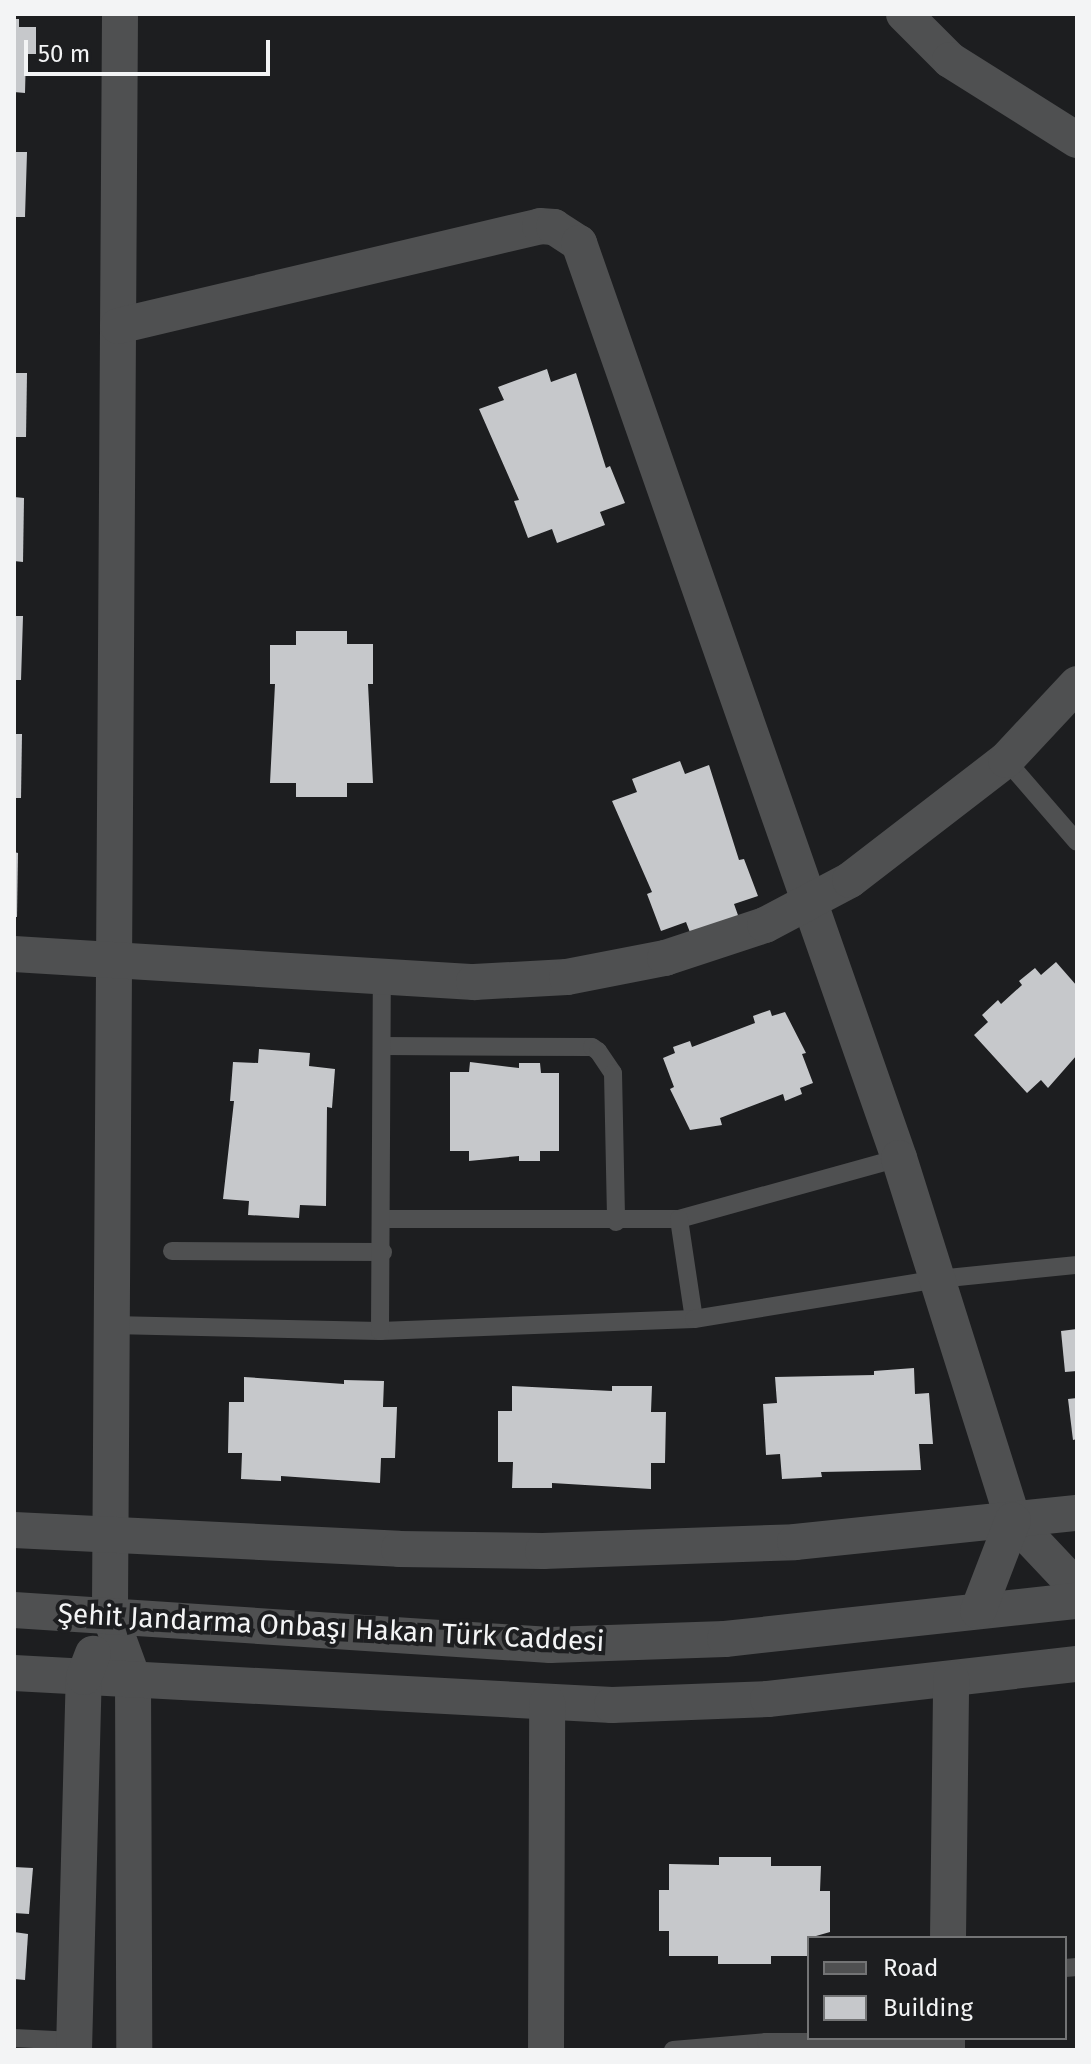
<!DOCTYPE html>
<html>
<head>
<meta charset="utf-8">
<style>
	body { margin:0 }
	#map { position:relative; width:1091px; height:2064px; overflow:hidden; background:#1d1e20; font-family:"Fira Sans",sans-serif }
	div>[style] { position:absolute }
	.building>* { inset:0; background:#c6c8cb }
	.lane>* { height:18px; margin:-9px; padding:0 9px; transform-origin:9px; border-radius:9px; background:#4f5051 }
	.street>* { height:36px; margin:-18px; padding:0 18px; transform-origin:18px; border-radius:18px; background:#4f5051 }
	span { translate:-50% -50%; white-space:nowrap; text-align:center; line-height:1.15; -webkit-text-stroke:8px #1d1e20; paint-order:stroke }
	.street-label { font-size:28px; color:#f3f4f5 }
	.frame { position:absolute; inset:0; border:16px solid #f3f4f5; pointer-events:none }
	.legend { position:absolute; left:807px; top:1936px; width:260px; height:104px; box-sizing:border-box; background:#1d1e20; border:2px solid #737475; margin:0; padding:10px 14px; list-style:none; font-size:24px; color:#f3f4f5 }
	.legend li { display:flex; align-items:center; gap:16px; height:40px }
	.legend b { width:40px; border:2px solid #737475 }
	.scale { position:absolute; left:24px; top:40px; width:246px; height:36px; box-sizing:border-box; border:4px solid #f3f4f5; border-top:0; padding-left:10px; font-size:24px; line-height:28px; white-space:nowrap; color:#f3f4f5; -webkit-text-stroke:6px #1d1e20; paint-order:stroke }
</style>
</head>
<body>
<div id="map">
	<div class="building">
		<i style="clip-path:polygon(14px 19px,19px 19px,19px 27px,36px 27px,36px 54px,26px 54px,25px 93px,14px 92px)"></i>
		<i style="clip-path:polygon(14px 152px,27px 152px,25px 217px,14px 217px)"></i>
		<i style="clip-path:polygon(547px 369px,551px 382px,576px 373px,606px 468px,610px 466px,625px 503px,600px 512px,605px 525px,557px 543px,552px 529px,528px 538px,514px 501px,519px 500px,479px 409px,504px 400px,498px 387px)"></i>
		<i style="clip-path:polygon(14px 373px,27px 373px,26px 437px,14px 437px)"></i>
		<i style="clip-path:polygon(14px 497px,24px 498px,23px 562px,14px 561px)"></i>
		<i style="clip-path:polygon(14px 616px,23px 616px,21px 680px,14px 680px)"></i>
		<i style="clip-path:polygon(296px 631px,347px 631px,347px 644px,373px 644px,373px 684px,368px 684px,373px 783px,347px 783px,347px 797px,296px 797px,296px 783px,270px 783px,275px 684px,270px 684px,270px 645px,296px 645px)"></i>
		<i style="clip-path:polygon(14px 734px,22px 734px,21px 798px,14px 798px)"></i>
		<i style="clip-path:polygon(680px 761px,685px 774px,709px 765px,739px 860px,744px 859px,758px 896px,734px 904px,739px 918px,691px 935px,686px 922px,661px 931px,647px 894px,652px 892px,612px 801px,637px 792px,632px 779px)"></i>
		<i style="clip-path:polygon(14px 852px,18px 853px,17px 917px,14px 917px)"></i>
		<i style="clip-path:polygon(1056px 962px,1077px 986px,1077px 1055px,1048px 1088px,1041px 1080px,1027px 1093px,974px 1035px,988px 1022px,982px 1015px,998px 1000px,1001px 1004px,1022px 985px,1019px 981px,1035px 968px,1041px 975px)"></i>
		<i style="clip-path:polygon(770px 1010px,772px 1016px,785px 1012px,806px 1053px,802px 1054px,813px 1083px,800px 1088px,802px 1094px,785px 1101px,783px 1094px,720px 1118px,722px 1125px,690px 1130px,670px 1089px,674px 1087px,663px 1058px,675px 1053px,673px 1047px,690px 1041px,692px 1047px,755px 1023px,753px 1016px)"></i>
		<i style="clip-path:polygon(259px 1049px,310px 1053px,309px 1066px,335px 1069px,332px 1108px,327px 1107px,326px 1206px,300px 1205px,299px 1218px,248px 1215px,249px 1201px,223px 1199px,234px 1101px,230px 1101px,233px 1062px,258px 1063px)"></i>
		<i style="clip-path:polygon(470px 1062px,519px 1068px,519px 1063px,540px 1063px,541px 1073px,559px 1073px,559px 1151px,540px 1151px,540px 1161px,519px 1161px,519px 1156px,469px 1161px,469px 1151px,450px 1151px,450px 1072px,469px 1072px)"></i>
		<i style="clip-path:polygon(1077px 1329px,1077px 1371px,1065px 1372px,1061px 1331px)"></i>
		<i style="clip-path:polygon(914px 1368px,915px 1394px,929px 1393px,933px 1444px,919px 1444px,921px 1470px,821px 1472px,822px 1477px,782px 1479px,780px 1454px,766px 1455px,763px 1404px,777px 1403px,775px 1377px,874px 1375px,874px 1371px)"></i>
		<i style="clip-path:polygon(244px 1377px,344px 1384px,344px 1380px,384px 1381px,383px 1407px,397px 1407px,395px 1458px,381px 1458px,380px 1483px,281px 1476px,281px 1481px,241px 1479px,242px 1453px,228px 1453px,229px 1402px,244px 1402px)"></i>
		<i style="clip-path:polygon(512px 1386px,612px 1391px,612px 1386px,652px 1386px,651px 1412px,666px 1412px,665px 1463px,651px 1463px,651px 1489px,552px 1483px,552px 1488px,512px 1488px,513px 1462px,498px 1462px,498px 1411px,512px 1411px)"></i>
		<i style="clip-path:polygon(1077px 1398px,1077px 1439px,1073px 1440px,1068px 1399px)"></i>
		<i style="clip-path:polygon(719px 1857px,771px 1857px,771px 1866px,821px 1866px,820px 1891px,830px 1891px,830px 1932px,809px 1938px,809px 1956px,771px 1956px,771px 1964px,718px 1964px,718px 1956px,669px 1956px,669px 1931px,659px 1931px,659px 1890px,669px 1890px,669px 1864px,719px 1865px)"></i>
		<i style="clip-path:polygon(14px 1867px,33px 1868px,29px 1914px,14px 1913px)"></i>
		<i style="clip-path:polygon(14px 1932px,28px 1934px,25px 1980px,14px 1979px)"></i>
	</div>
	<div class="lane">
		<i style="left:1006px;top:760px;width:108px;rotate:49.1deg"></i>
		<i style="left:382px;top:1046px;width:210px;rotate:0.3deg"></i>
		<i style="left:592px;top:1047px;width:7px;rotate:34deg"></i>
		<i style="left:598px;top:1051px;width:27px;rotate:56deg"></i>
		<i style="left:613px;top:1073px;width:149px;rotate:88.8deg"></i>
		<i style="left:383px;top:1219px;width:296px"></i>
		<i style="left:679px;top:1219px;width:228px;rotate:-15.5deg"></i>
		<i style="left:679px;top:1219px;width:101px;rotate:81.5deg"></i>
		<i style="left:172px;top:1251px;width:211px;rotate:0.3deg"></i>
		<i style="left:112px;top:1325px;width:268px;rotate:1.3deg"></i>
		<i style="left:380px;top:1331px;width:314px;rotate:-2.2deg"></i>
		<i style="left:694px;top:1319px;width:247px;rotate:-9.3deg"></i>
		<i style="left:938px;top:1279px;width:140px;rotate:-5.8deg"></i>
		<i style="left:380px;top:1331px;width:355px;rotate:-89.7deg"></i>
		<i style="left:1065px;top:1968px;width:12px;rotate:-5deg"></i>
		<i style="left:14px;top:2038px;width:60px;rotate:2.9deg"></i>
		<i style="left:673px;top:2050px;width:93px;rotate:-4.9deg"></i>
		<i style="left:766px;top:2042px;width:181px"></i>
	</div>
	<div class="street">
		<i style="left:120px;top:14px;width:1602px;rotate:90.36deg"></i>
		<i style="left:110px;top:1616px;width:67px;rotate:69.9deg"></i>
		<i style="left:133px;top:1679px;width:371px;rotate:89.8deg"></i>
		<i style="left:904px;top:14px;width:65px;rotate:45deg"></i>
		<i style="left:950px;top:60px;width:150px;rotate:32.2deg"></i>
		<i style="left:118px;top:326px;width:434px;rotate:-13.3deg"></i>
		<i style="left:540px;top:226px;width:14px;rotate:4deg"></i>
		<i style="left:554px;top:227px;width:30px;rotate:33deg"></i>
		<i style="left:579px;top:243px;width:969px;rotate:70.72deg"></i>
		<i style="left:899px;top:1158px;width:380px;rotate:72.5deg"></i>
		<i style="left:1013px;top:1520px;width:93px;rotate:46.7deg"></i>
		<i style="left:14px;top:954px;width:461px;rotate:3.5deg"></i>
		<i style="left:474px;top:982px;width:93px;rotate:-3.1deg"></i>
		<i style="left:567px;top:977px;width:100px;rotate:-11deg"></i>
		<i style="left:665px;top:958px;width:105px;rotate:-18.3deg"></i>
		<i style="left:765px;top:925px;width:96px;rotate:-27.9deg"></i>
		<i style="left:850px;top:880px;width:197px;rotate:-37.6deg"></i>
		<i style="left:1006px;top:760px;width:104px;rotate:-46.9deg"></i>
		<i style="left:14px;top:1530px;width:385px;rotate:2.8deg"></i>
		<i style="left:399px;top:1549px;width:144px;rotate:0.8deg"></i>
		<i style="left:543px;top:1551px;width:252px;rotate:-2deg"></i>
		<i style="left:795px;top:1542px;width:283px;rotate:-5.9deg"></i>
		<i style="left:14px;top:1610px;width:537px;rotate:3.74deg"></i>
		<i style="left:550px;top:1645px;width:175px;rotate:-2deg"></i>
		<i style="left:725px;top:1639px;width:354px;rotate:-6.2deg"></i>
		<i style="left:978px;top:1611px;width:97px;rotate:-69deg"></i>
		<i style="left:14px;top:1673px;width:599px;rotate:3.06deg"></i>
		<i style="left:612px;top:1705px;width:156px;rotate:-2.2deg"></i>
		<i style="left:768px;top:1699px;width:311px;rotate:-6.5deg"></i>
		<i style="left:948px;top:1938px;width:259px;rotate:-89.3deg"></i>
		<i style="left:74px;top:2050px;width:373px;rotate:-88.5deg"></i>
		<i style="left:84px;top:1677px;width:25px;rotate:-69deg"></i>
		<i style="left:546px;top:2050px;width:347px;rotate:-89.8deg"></i>
		<i style="left:947px;top:2050px;width:12px;rotate:-90deg"></i>
	</div>
	<div class="street-label">
		<span style="left:331px;top:1628px;rotate:3deg">Şehit Jandarma Onbaşı Hakan Türk Caddesi</span>
	</div>
	<div class="frame"></div>
	<ul class="legend">
	<li><b style="height:10px;background:#4f5051"></b>Road</li>
	<li><b style="height:22px;background:#c6c8cb"></b>Building</li>
	</ul>
	<div class="scale">50 m</div>
</div>
</body>
</html>
